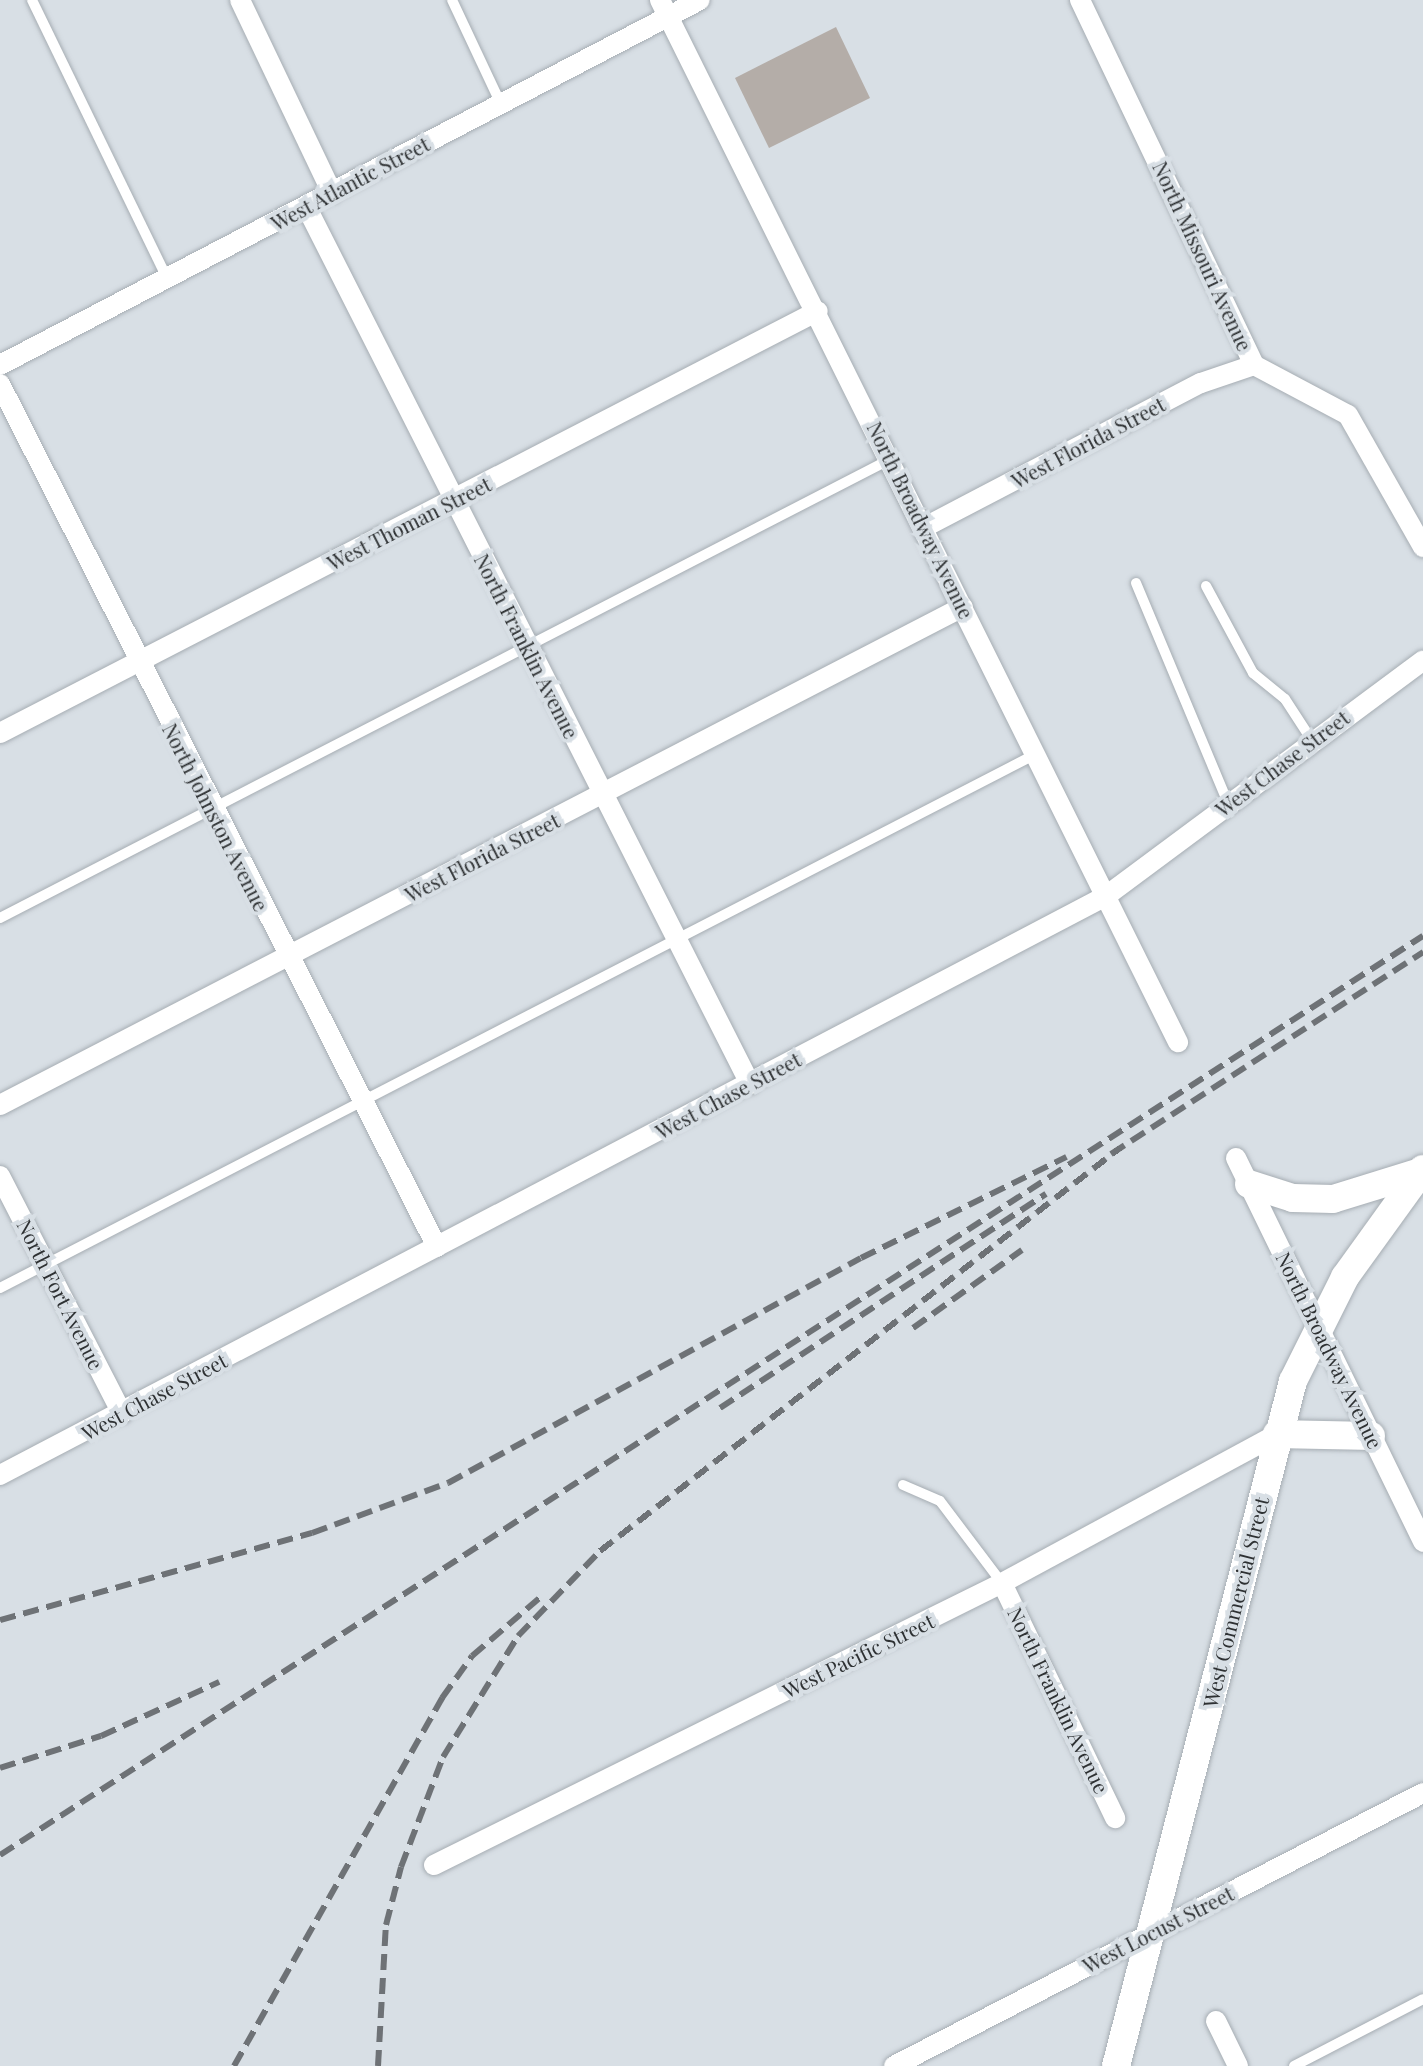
<!DOCTYPE html>
<html>
<head>
<meta charset="utf-8">
<style>
	body { margin:0 }
	#map { position:relative; width:1423px; height:2066px; overflow:hidden; background:#d8dfe5; font-family:"Playfair Display",serif }
	div>[style] { position:absolute }
	.building>* { inset:0; background:#b4ada8 }
	.roads { filter:drop-shadow(0 0 2px #a6adb3) drop-shadow(0 0 2px #a6adb3) }
	.lane>* { height:10px; margin:-5px; padding:0 5px; transform-origin:5px; border-radius:5px; background:#fff }
	.street>* { height:20px; margin:-10px; padding:0 10px; transform-origin:10px; border-radius:10px; background:#fff }
	.secondary>* { height:28px; margin:-14px; padding:0 14px; transform-origin:14px; border-radius:14px; background:#fff }
	.rail>* { height:6px; margin-top:-3px; transform-origin:0; background:repeating-linear-gradient(90deg,#6e7276 0 16px,transparent 0 24px) }
	span { translate:-50% -50%; white-space:nowrap; text-align:center; line-height:1.15; -webkit-text-stroke:8px #d8dfe5; paint-order:stroke }
	.street-label { font-size:20px; color:#2e3133 }
</style>
</head>
<body>
<div id="map">
	<div class="building">
		<i style="clip-path:polygon(836px 27px,870px 98px,769px 148px,735px 78px)"></i>
	</div>
	<div class="roads">
		<div class="lane">
			<i style="left:32px;top:0;width:309px;rotate:64.1deg"></i>
			<i style="left:452px;top:0;width:115px;rotate:64.8deg"></i>
			<i style="left:1136px;top:583px;width:238px;rotate:67.3deg"></i>
			<i style="left:1206px;top:586px;width:99px;rotate:61.6deg"></i>
			<i style="left:1253px;top:673px;width:41px;rotate:39.1deg"></i>
			<i style="left:1285px;top:699px;width:48px;rotate:57deg"></i>
			<i style="left:0;top:918px;width:1002px;rotate:-27.26deg"></i>
			<i style="left:0;top:1288px;width:1166px;rotate:-27.27deg"></i>
			<i style="left:903px;top:1485px;width:40px;rotate:23.4deg"></i>
			<i style="left:940px;top:1501px;width:103px;rotate:52.9deg"></i>
			<i style="left:1294px;top:2066px;width:145px;rotate:-27.4deg"></i>
		</div>
		<div class="street">
			<i style="left:240px;top:0;width:214px;rotate:64.5deg"></i>
			<i style="left:660px;top:0;width:1164px;rotate:63.57deg"></i>
			<i style="left:1080px;top:0;width:404px;rotate:64.5deg"></i>
			<i style="left:1254px;top:365px;width:106px;rotate:28deg"></i>
			<i style="left:1348px;top:415px;width:152px;rotate:60.4deg"></i>
			<i style="left:306px;top:206px;width:984px;rotate:63.17deg"></i>
			<i style="left:0;top:365px;width:789px;rotate:-27.54deg"></i>
			<i style="left:0;top:384px;width:967px;rotate:63.14deg"></i>
			<i style="left:925px;top:527px;width:311px;rotate:-27.6deg"></i>
			<i style="left:1201px;top:383px;width:56px;rotate:-18.8deg"></i>
			<i style="left:0;top:733px;width:920px;rotate:-27.29deg"></i>
			<i style="left:0;top:1105px;width:1084px;rotate:-27.35deg"></i>
			<i style="left:1236px;top:1158px;width:427px;rotate:64deg"></i>
			<i style="left:0;top:1176px;width:267px;rotate:62.8deg"></i>
			<i style="left:0;top:1475px;width:1248px;rotate:-27.63deg"></i>
			<i style="left:1106px;top:896px;width:395px;rotate:-36.6deg"></i>
			<i style="left:1002px;top:1583px;width:261px;rotate:64.3deg"></i>
			<i style="left:434px;top:1865px;width:634px;rotate:-26.4deg"></i>
			<i style="left:1002px;top:1583px;width:313px;rotate:-28.4deg"></i>
			<i style="left:1216px;top:2021px;width:50px;rotate:63.9deg"></i>
			<i style="left:894px;top:2066px;width:595px;rotate:-27.3deg"></i>
		</div>
		<div class="secondary">
			<i style="left:1249px;top:1184px;width:46px;rotate:17.7deg"></i>
			<i style="left:1293px;top:1198px;width:40px;rotate:1.4deg"></i>
			<i style="left:1333px;top:1199px;width:91px;rotate:-17.2deg"></i>
			<i style="left:1277px;top:1434px;width:94px;rotate:1.2deg"></i>
			<i style="left:1116px;top:2066px;width:707px;rotate:-75.51deg"></i>
			<i style="left:1293px;top:1381px;width:116px;rotate:-63.4deg"></i>
			<i style="left:1345px;top:1277px;width:133px;rotate:-54.2deg"></i>
		</div>
	</div>
	<div class="rail">
		<i style="left:1111px;top:1154px;width:372px;rotate:-32.9deg"></i>
		<i style="left:913px;top:1328px;width:134px;rotate:-35.6deg"></i>
		<i style="left:720px;top:1408px;width:390px;rotate:-33.3deg"></i>
		<i style="left:0;top:1620px;width:324px;rotate:-15.6deg"></i>
		<i style="left:312px;top:1533px;width:145px;rotate:-20.2deg"></i>
		<i style="left:448px;top:1483px;width:470px;rotate:-28.6deg"></i>
		<i style="left:861px;top:1258px;width:229px;rotate:-26.2deg"></i>
		<i style="left:0;top:1768px;width:106px;rotate:-17.6deg"></i>
		<i style="left:101px;top:1736px;width:130px;rotate:-24.6deg"></i>
		<i style="left:0;top:1855px;width:1694px;rotate:-32.86deg"></i>
		<i style="left:234px;top:2066px;width:423px;rotate:-60.5deg"></i>
		<i style="left:442px;top:1698px;width:52px;rotate:-54.5deg"></i>
		<i style="left:472px;top:1656px;width:94px;rotate:-40.7deg"></i>
		<i style="left:378px;top:2066px;width:141px;rotate:-86.8deg"></i>
		<i style="left:386px;top:1925px;width:60px;rotate:-75.5deg"></i>
		<i style="left:401px;top:1867px;width:118px;rotate:-69.1deg"></i>
		<i style="left:443px;top:1757px;width:142px;rotate:-58.2deg"></i>
		<i style="left:518px;top:1636px;width:118px;rotate:-46deg"></i>
		<i style="left:600px;top:1551px;width:658px;rotate:-37.78deg"></i>
	</div>
	<div class="street-label">
		<span style="left:350px;top:183px;rotate:-28deg">West Atlantic Street</span>
		<span style="left:1203px;top:256px;rotate:65deg">North Missouri Avenue</span>
		<span style="left:1088px;top:442px;rotate:-28deg">West Florida Street</span>
		<span style="left:921px;top:520px;rotate:64deg">North Broadway Avenue</span>
		<span style="left:409px;top:523px;rotate:-27deg">West Thoman Street</span>
		<span style="left:527px;top:646px;rotate:63deg">North Franklin Avenue</span>
		<span style="left:1282px;top:763px;rotate:-37deg">West Chase Street</span>
		<span style="left:216px;top:817px;rotate:63deg">North Johnston Avenue</span>
		<span style="left:482px;top:857px;rotate:-27deg">West Florida Street</span>
		<span style="left:728px;top:1095px;rotate:-28deg">West Chase Street</span>
		<span style="left:61px;top:1294px;rotate:63deg">North Fort Avenue</span>
		<span style="left:1330px;top:1350px;rotate:64deg">North Broadway Avenue</span>
		<span style="left:154px;top:1396px;rotate:-28deg">West Chase Street</span>
		<span style="left:1235px;top:1602px;rotate:-76deg">West Commercial Street</span>
		<span style="left:858px;top:1655px;rotate:-26deg">West Pacific Street</span>
		<span style="left:1059px;top:1700px;rotate:64deg">North Franklin Avenue</span>
		<span style="left:1158px;top:1929px;rotate:-27deg">West Locust Street</span>
	</div>
</div>
</body>
</html>
